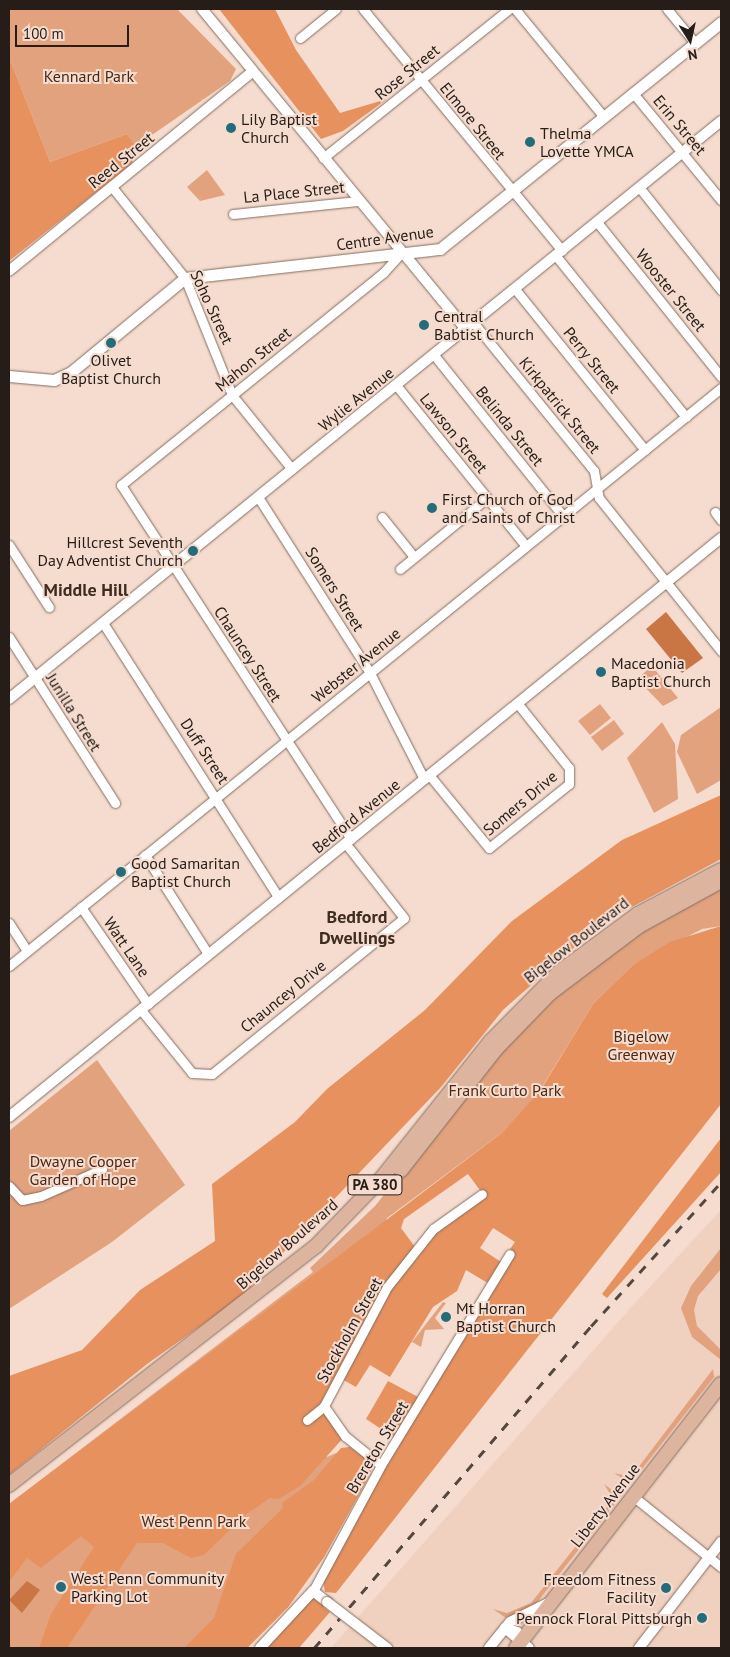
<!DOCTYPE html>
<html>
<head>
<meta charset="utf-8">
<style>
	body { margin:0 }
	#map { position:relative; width:730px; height:1657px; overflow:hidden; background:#f5dcce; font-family:"PT Sans",sans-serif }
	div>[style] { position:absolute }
	.built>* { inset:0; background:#f0d0be }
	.green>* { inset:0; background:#e2a27e }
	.forest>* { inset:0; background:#e7915e }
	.water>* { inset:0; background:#ca7644 }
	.roads { filter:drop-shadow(0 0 1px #836d60) drop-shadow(0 0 1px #836d60) }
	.minor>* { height:9px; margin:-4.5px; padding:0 4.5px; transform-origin:4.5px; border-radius:4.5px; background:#fff }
	.tertiary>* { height:10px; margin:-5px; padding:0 5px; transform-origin:5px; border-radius:5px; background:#fff }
	.secondary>* { height:11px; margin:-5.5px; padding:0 5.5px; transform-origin:5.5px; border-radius:5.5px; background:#fff }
	.primary>* { height:14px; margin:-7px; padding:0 7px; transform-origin:7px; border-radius:7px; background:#ddb59e }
	.rail>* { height:2.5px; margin-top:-1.25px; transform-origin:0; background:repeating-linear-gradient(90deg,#544740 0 9px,transparent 0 18px) }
	.bridges { filter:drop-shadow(0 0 1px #836d60) drop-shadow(0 0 1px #836d60) }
	.tertiary-bridge>* { height:10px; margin:-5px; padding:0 5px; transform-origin:5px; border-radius:5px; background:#fff }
	.dots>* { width:14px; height:14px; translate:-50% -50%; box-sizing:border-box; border:2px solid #f5dcce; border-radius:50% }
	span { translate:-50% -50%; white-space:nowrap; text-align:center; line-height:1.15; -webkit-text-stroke:4px #f5dcce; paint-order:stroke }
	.shield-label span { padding:1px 4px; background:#f5dcce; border:1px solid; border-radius:4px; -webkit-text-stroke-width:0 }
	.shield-label { font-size:15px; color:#261d18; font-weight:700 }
	.street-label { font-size:16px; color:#261d18 }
	.park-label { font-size:16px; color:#4a2813 }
	.poi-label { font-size:16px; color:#261d18 }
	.left { translate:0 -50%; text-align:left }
	.right { translate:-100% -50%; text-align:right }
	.neighbourhood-label { font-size:18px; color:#3f2c21; font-weight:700 }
	.frame { position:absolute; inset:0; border:10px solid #261d18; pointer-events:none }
	.north { position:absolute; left:665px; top:15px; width:50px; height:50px; -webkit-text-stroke:4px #f5dcce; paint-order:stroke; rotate:170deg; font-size:14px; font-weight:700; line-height:20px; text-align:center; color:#261d18 }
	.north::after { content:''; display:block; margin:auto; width:18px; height:22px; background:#261d18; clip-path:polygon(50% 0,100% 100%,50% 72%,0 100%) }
	.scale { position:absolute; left:15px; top:25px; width:114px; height:22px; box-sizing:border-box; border:2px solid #261d18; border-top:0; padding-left:6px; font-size:15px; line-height:18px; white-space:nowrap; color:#261d18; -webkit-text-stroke:4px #f5dcce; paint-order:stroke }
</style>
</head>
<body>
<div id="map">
	<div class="built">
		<i style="clip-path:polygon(721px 1210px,721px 1648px,331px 1648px,635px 1303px)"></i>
	</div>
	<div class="green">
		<i style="clip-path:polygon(9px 9px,177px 9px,236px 69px,230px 81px,136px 146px,127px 134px,50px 162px,9px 57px)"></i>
		<i style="clip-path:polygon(207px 170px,225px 195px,200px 201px,187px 187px)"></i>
		<i style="clip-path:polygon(652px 666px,678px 698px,663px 706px,637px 679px)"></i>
		<i style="clip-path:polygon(600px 704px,611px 718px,590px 735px,578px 721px)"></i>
		<i style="clip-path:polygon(721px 707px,721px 780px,697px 794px,677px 752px,681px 735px)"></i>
		<i style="clip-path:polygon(614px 720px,624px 734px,602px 751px,591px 737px)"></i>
		<i style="clip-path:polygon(662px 722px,675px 744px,678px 799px,654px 813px,627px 758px)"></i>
		<i style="clip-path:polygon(721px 886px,721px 926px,702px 929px,633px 965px,593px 1004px,534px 1100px,601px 1038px,503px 1132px,387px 1218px,324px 1406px,327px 1457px,350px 1447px,368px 1461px,371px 1473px,324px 1557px,288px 1607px,247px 1648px,9px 1648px,9px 1504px,313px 1272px,310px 1268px,375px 1206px,484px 1070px,554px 995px,613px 949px)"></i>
		<i style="clip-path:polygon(97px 1060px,185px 1185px,112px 1242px,9px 1309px,9px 1131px)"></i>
		<i style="clip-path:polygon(721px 1248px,721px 1269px,698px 1296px,694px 1310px,697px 1326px,721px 1350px,721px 1360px,692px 1337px,681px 1308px,691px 1286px)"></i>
		<i style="clip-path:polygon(443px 1302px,446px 1303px,435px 1318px,444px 1329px,425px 1330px,421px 1347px,412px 1342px)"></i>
		<i style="clip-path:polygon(713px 1369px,714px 1377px,634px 1479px,625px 1480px,614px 1473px,631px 1477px)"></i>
		<i style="clip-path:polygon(604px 1484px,616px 1493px,617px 1501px,535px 1605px,506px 1618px,493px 1609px,507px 1613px,531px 1603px,613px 1499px)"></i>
	</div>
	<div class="forest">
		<i style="clip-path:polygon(219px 9px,275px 9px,296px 50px,340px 113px,387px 99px,343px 131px,321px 139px)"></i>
		<i style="clip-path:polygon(9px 57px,50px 162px,127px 134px,136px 146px,132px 164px,9px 261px)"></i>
		<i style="clip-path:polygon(721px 795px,721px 859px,602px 923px,503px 1010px,441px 1087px,240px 1298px,147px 1364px,9px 1475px,9px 1376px,82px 1350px,140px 1290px,215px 1241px,212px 1184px,295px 1122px,327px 1089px,425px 1010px,512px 921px,622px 840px)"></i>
		<i style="clip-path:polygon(evenodd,721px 926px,721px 1104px,336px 1593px,325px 1592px,322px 1575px,398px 1440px,366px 1419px,388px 1381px,422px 1399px,491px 1285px,466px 1270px,457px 1291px,433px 1307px,390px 1377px,370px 1365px,356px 1387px,340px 1378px,324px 1407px,345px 1436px,300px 1486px,279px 1499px,270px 1498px,245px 1515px,204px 1555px,191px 1558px,163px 1543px,137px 1543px,67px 1648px,39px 1648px,51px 1614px,94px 1547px,81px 1536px,41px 1568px,27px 1558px,9px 1582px,9px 1504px,503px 1132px,540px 1091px,593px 1004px,633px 965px,670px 942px,721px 926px,468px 1174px,482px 1193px,433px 1229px,418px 1251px,401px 1228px,404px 1219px,468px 1174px,721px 926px,493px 1228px,515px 1242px,501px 1262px,480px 1248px,493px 1228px)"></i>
		<i style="clip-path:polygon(721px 1138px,721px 1172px,607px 1298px,602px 1294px)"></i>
		<i style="clip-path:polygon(350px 1447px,368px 1461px,371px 1473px,324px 1557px,288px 1607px,247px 1648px,184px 1648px,214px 1618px,236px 1554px,283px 1508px,282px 1503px,314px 1480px,341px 1448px)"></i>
		<i style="clip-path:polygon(313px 1591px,327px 1602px,323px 1607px,330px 1612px,299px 1648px,260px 1648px)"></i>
	</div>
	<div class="water">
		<i style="clip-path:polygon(666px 612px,703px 658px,682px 673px,646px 629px)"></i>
		<i style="clip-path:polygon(27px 1581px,40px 1590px,22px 1613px,9px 1600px)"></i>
	</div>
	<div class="roads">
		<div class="minor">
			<i style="left:363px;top:9px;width:313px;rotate:50.5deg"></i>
			<i style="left:515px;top:9px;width:140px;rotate:50.5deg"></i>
			<i style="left:667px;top:9px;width:44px;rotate:50.5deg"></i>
			<i style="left:300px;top:38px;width:46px;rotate:-38.9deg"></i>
			<i style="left:633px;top:93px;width:139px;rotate:50.6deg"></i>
			<i style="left:323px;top:158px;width:238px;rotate:-38.7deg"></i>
			<i style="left:112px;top:187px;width:117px;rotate:51.3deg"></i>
			<i style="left:185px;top:278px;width:126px;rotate:68.1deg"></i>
			<i style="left:232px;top:395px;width:95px;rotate:51deg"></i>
			<i style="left:639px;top:187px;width:132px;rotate:51.5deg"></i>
			<i style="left:233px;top:214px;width:125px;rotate:-6deg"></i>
			<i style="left:597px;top:222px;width:198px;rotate:51.3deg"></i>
			<i style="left:556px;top:256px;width:207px;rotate:51.1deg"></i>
			<i style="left:515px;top:289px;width:207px;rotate:51.1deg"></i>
			<i style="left:473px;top:322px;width:192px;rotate:50.9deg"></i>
			<i style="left:594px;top:471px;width:27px;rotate:80deg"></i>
			<i style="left:599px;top:498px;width:196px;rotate:51.4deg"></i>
			<i style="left:434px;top:355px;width:206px;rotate:51.3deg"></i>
			<i style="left:396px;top:385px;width:207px;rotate:51.1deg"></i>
			<i style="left:258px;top:497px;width:209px;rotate:57.5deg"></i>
			<i style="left:370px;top:673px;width:119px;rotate:63deg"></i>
			<i style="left:715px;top:512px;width:10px;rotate:53deg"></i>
			<i style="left:382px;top:517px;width:51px;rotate:51.3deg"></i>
			<i style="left:9px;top:545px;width:74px;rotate:57.2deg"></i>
			<i style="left:400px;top:569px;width:112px;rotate:-39.2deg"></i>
			<i style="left:103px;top:623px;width:326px;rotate:57.4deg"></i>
			<i style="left:9px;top:637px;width:197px;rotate:57.4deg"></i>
			<i style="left:430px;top:776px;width:93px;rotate:50.7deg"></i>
			<i style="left:489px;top:848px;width:102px;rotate:-38.7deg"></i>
			<i style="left:569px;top:784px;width:16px;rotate:-90deg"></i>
			<i style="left:569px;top:768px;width:82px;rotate:-128.6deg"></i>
			<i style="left:351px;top:839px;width:422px;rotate:-123deg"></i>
			<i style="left:121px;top:485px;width:337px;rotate:-39deg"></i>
			<i style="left:383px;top:273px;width:25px;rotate:-48deg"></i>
			<i style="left:145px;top:855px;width:117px;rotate:57.5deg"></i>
			<i style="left:81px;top:907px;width:118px;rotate:55.4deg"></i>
			<i style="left:9px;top:923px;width:33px;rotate:57deg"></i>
			<i style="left:9px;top:966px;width:917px;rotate:-39.07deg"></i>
			<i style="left:141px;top:1010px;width:81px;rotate:51deg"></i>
			<i style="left:192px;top:1073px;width:20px;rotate:3deg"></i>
			<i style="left:212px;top:1074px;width:247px;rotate:-39.1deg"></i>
			<i style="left:404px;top:918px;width:94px;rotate:-128.1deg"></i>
			<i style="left:9px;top:1186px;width:19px;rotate:47deg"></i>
			<i style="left:22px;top:1200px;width:19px;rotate:-12deg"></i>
			<i style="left:41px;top:1196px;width:67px;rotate:-23.9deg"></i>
			<i style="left:324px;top:1406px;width:37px;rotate:55deg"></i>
			<i style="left:345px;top:1436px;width:46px;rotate:38.9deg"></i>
			<i style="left:307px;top:1420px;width:22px;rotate:-39deg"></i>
			<i style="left:324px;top:1406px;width:135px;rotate:-62.1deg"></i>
			<i style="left:387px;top:1287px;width:74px;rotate:-51.6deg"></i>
			<i style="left:433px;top:1229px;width:60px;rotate:-35.5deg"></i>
			<i style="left:634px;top:1497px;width:112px;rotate:38.8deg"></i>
			<i style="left:313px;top:1591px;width:143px;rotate:-61.6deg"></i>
			<i style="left:381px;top:1465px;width:247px;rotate:-58.6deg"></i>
		</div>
		<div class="tertiary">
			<i style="left:202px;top:9px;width:415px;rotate:50.5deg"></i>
			<i style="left:9px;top:271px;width:315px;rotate:-39.3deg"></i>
			<i style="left:9px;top:699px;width:917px;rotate:-39.07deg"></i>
			<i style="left:9px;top:1117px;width:918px;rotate:-39.12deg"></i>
			<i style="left:505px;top:1628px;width:31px;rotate:40deg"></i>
			<i style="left:505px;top:1628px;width:13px;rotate:18deg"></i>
			<i style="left:517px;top:1632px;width:11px;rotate:63deg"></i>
			<i style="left:260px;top:1648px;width:78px;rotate:-47.1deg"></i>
			<i style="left:313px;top:1591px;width:18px;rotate:38deg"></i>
			<i style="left:489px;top:1648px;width:33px;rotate:-51deg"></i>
			<i style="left:510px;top:1622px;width:42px;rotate:-26.6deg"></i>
			<i style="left:639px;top:1648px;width:134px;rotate:-52.3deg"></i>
		</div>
		<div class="secondary">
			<i style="left:9px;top:376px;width:45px;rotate:5.1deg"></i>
			<i style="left:54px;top:380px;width:19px;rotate:-25deg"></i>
			<i style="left:71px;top:372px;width:148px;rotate:-39.5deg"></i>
			<i style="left:185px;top:278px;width:257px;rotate:-6.5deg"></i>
			<i style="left:440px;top:249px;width:361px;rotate:-38.9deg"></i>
		</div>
		<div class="primary">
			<i style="left:401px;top:1170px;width:152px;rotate:-51.9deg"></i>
			<i style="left:495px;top:1050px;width:78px;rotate:-46deg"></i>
			<i style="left:549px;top:994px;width:113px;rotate:-37.1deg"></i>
			<i style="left:639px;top:926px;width:94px;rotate:-28.8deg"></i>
			<i style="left:9px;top:1485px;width:389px;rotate:-37.9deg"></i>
			<i style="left:316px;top:1246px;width:93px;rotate:-45.9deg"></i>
			<i style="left:381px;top:1179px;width:175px;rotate:-51.5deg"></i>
			<i style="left:490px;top:1042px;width:97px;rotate:-45.4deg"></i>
			<i style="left:558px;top:973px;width:99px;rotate:-36.4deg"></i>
			<i style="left:638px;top:914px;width:94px;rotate:-27.9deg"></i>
			<i style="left:516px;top:1648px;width:334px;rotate:-52.2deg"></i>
		</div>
	</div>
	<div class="rail">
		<i style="left:314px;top:1648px;width:425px;rotate:-49.3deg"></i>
		<i style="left:591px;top:1326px;width:194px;rotate:-47.9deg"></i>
	</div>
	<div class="bridges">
		<div class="tertiary-bridge">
			<i style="left:327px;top:1602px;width:76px;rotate:37.5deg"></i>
		</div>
	</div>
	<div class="dots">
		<i style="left:231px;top:128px;background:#246c79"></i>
		<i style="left:530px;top:142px;background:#246c79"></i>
		<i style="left:424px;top:325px;background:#246c79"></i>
		<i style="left:111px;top:343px;background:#246c79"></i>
		<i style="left:432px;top:508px;background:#246c79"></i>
		<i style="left:193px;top:551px;background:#246c79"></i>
		<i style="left:601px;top:672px;background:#246c79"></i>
		<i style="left:121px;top:872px;background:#246c79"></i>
		<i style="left:446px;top:1317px;background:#246c79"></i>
		<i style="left:61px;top:1587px;background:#246c79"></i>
		<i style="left:666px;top:1588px;background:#246c79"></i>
		<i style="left:702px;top:1618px;background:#246c79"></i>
	</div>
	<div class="shield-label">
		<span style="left:375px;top:1185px">PA 380</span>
	</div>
	<div class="street-label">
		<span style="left:407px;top:72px;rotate:-39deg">Rose Street</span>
		<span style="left:473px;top:121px;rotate:51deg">Elmore Street</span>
		<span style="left:680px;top:125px;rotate:50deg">Erin Street</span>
		<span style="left:121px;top:160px;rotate:-39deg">Reed Street</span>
		<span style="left:294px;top:192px;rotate:-6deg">La Place Street</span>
		<span style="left:385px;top:238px;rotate:-8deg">Centre Avenue</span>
		<span style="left:671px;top:290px;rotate:51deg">Wooster Street</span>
		<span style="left:212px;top:307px;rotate:65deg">Soho Street</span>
		<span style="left:253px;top:359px;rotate:-39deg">Mahon Street</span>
		<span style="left:592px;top:360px;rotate:51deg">Perry Street</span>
		<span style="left:356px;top:399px;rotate:-39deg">Wylie Avenue</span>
		<span style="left:560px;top:405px;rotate:51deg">Kirkpatrick Street</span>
		<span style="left:510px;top:426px;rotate:51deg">Belinda Street</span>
		<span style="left:454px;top:433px;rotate:51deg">Lawson Street</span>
		<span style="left:335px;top:589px;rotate:58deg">Somers Street</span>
		<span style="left:248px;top:654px;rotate:57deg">Chauncey Street</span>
		<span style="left:356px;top:665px;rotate:-39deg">Webster Avenue</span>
		<span style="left:74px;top:712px;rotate:58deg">Junilla Street</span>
		<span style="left:205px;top:751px;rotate:57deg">Duff Street</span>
		<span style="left:520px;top:803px;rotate:-40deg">Somers Drive</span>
		<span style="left:356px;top:816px;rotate:-39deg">Bedford Avenue</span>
		<span style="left:576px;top:940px;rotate:-38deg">Bigelow Boulevard</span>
		<span style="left:127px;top:947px;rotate:56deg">Watt Lane</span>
		<span style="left:283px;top:996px;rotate:-39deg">Chauncey Drive</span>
		<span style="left:287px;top:1244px;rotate:-41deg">Bigelow Boulevard</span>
		<span style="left:349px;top:1330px;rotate:-61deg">Stockholm Street</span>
		<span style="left:377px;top:1447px;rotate:-59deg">Brereton Street</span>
		<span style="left:605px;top:1505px;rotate:-52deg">Liberty Avenue</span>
	</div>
	<div class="park-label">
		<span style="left:89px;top:76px">Kennard Park</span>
		<span style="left:641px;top:1045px">Bigelow<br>Greenway</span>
		<span style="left:505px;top:1090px">Frank Curto Park</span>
		<span style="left:83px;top:1170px">Dwayne Cooper<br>Garden of Hope</span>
		<span style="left:194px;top:1521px">West Penn Park</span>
	</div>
	<div class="poi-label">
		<span class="left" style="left:241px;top:128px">Lily Baptist<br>Church</span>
		<span class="left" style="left:540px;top:142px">Thelma<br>Lovette YMCA</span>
		<span class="left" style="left:434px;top:325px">Central<br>Babtist Church</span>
		<span style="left:111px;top:369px">Olivet<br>Baptist Church</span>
		<span class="left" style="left:442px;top:508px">First Church of God<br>and Saints of Christ</span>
		<span class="right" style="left:183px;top:551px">Hillcrest Seventh<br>Day Adventist Church</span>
		<span class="left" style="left:611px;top:672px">Macedonia<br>Baptist Church</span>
		<span class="left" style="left:131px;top:872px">Good Samaritan<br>Baptist Church</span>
		<span class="left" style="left:456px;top:1317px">Mt Horran<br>Baptist Church</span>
		<span class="left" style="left:71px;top:1587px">West Penn Community<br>Parking Lot</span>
		<span class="right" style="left:656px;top:1588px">Freedom Fitness<br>Facility</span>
		<span class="right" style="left:692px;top:1618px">Pennock Floral Pittsburgh</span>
	</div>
	<div class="neighbourhood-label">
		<span style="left:86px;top:590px">Middle Hill</span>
		<span style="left:357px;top:928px">Bedford<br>Dwellings</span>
	</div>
	<div class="frame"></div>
	<div class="north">N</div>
	<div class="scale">100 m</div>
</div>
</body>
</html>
